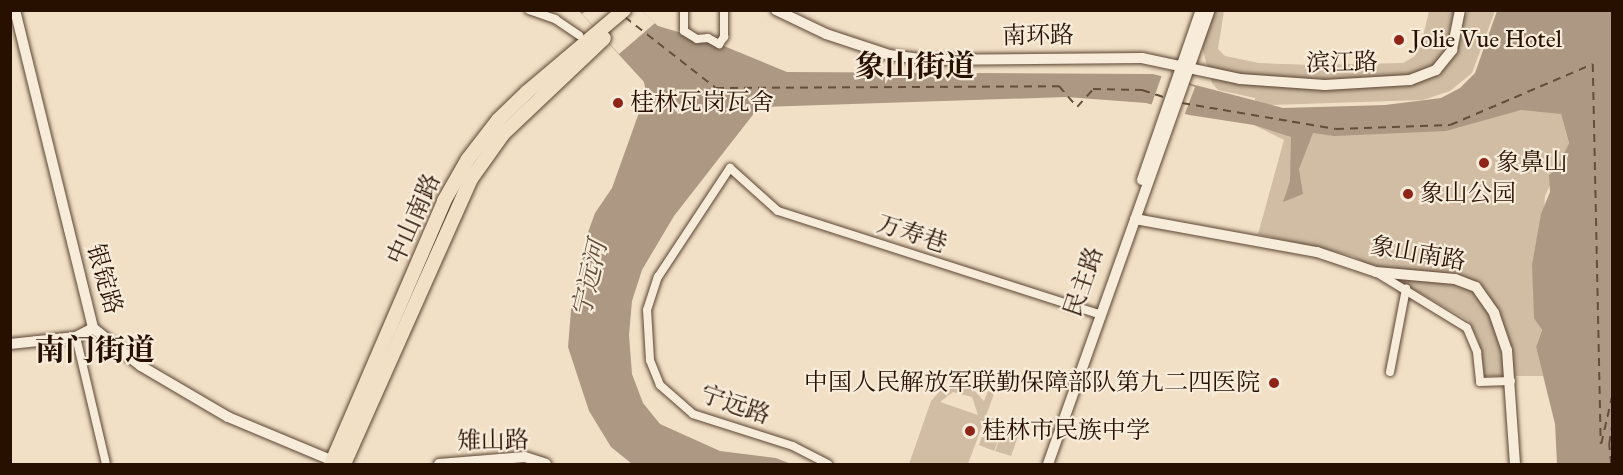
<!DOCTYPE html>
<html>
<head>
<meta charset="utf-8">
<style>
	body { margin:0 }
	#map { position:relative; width:1623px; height:475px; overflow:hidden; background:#f2e0c6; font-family:"IM FELL Great Primer","Noto Serif SC",serif }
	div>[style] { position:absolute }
	.green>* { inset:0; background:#d0bda4 }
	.water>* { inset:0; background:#ad9983 }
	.pier>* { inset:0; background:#f2e0c6 }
	.ferry>* { height:1.5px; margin-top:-0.75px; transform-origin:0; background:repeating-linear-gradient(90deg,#644e3b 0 8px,transparent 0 14px) }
	.roads { filter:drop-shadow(0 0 2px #5a4432) drop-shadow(0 0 2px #5a4432) }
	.street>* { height:8px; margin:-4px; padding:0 4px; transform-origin:4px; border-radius:4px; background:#f7ebda }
	.secondary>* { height:10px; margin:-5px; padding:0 5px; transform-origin:5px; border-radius:5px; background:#f7ebda }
	.highway>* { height:14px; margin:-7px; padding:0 7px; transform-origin:7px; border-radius:7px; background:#f2e0c6 }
	.dots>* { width:16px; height:16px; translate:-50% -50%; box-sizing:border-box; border:3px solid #f7ebda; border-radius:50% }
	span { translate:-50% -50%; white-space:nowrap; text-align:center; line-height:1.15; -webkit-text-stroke:4.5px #f7ebda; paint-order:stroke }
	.street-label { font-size:24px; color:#281000 }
	.poi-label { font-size:24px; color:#281000 }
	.left { translate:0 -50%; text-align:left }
	.right { translate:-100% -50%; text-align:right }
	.water-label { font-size:26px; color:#644e3b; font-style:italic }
	.district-label { font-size:30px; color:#281000; font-weight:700 }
	.frame { position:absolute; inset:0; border:12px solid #281000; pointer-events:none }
</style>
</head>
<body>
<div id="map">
	<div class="green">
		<i style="clip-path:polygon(1214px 11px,1224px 11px,1218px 49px,1225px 56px,1259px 63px,1311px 65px,1403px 63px,1415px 56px,1421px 45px,1429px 11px,1463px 11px,1466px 17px,1467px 11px,1495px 11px,1472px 73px,1450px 91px,1423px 100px,1269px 105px,1268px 124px,1531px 103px,1561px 114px,1569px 143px,1545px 196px,1538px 321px,1542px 329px,1536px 347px,1543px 376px,1484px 376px,1478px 340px,1468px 320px,1353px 256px,1258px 234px,1284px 140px,1254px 125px,1255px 98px,1218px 90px,1212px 83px,1202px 47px)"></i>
		<i style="clip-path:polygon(evenodd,955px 385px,973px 389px,984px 401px,988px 391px,994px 394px,968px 464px,909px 464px,931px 401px,942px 389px,955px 385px,953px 392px,972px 397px,978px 415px,940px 402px,953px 392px)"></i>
		<i style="clip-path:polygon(989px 417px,1005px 423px,994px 451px,979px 445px)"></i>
		<i style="clip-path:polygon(1006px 423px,1021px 428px,1011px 456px,995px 451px)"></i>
	</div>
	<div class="water">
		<i style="clip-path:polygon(579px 11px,642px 11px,658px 26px,719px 44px,787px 72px,1153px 74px,1283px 108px,1385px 105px,1441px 98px,1460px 88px,1475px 73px,1497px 11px,1612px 11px,1612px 464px,1557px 464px,1555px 424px,1536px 347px,1542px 330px,1534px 318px,1532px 265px,1541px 214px,1550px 192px,1549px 175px,1556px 170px,1569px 143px,1561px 114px,1521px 110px,1446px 131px,1334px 136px,1313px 133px,1299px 169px,1303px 194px,1283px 202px,1290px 181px,1291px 137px,1254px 125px,1189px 115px,1146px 103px,1066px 97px,759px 107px,674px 216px,642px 270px,632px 301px,629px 335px,632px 374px,643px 403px,660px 424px,720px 451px,776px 458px,791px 464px,632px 464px,611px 447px,589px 411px,568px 347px,571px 310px,587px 235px,595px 213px,612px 188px,646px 93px,644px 82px)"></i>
	</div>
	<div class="pier">
		<i style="clip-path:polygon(586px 11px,642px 11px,655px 23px,619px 54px,582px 14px)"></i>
		<i style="clip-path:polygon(1162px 75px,1195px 87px,1184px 116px,1151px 106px)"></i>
	</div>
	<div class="ferry">
		<i style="left:625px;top:17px;width:115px;rotate:38deg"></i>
		<i style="left:716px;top:88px;width:343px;rotate:-0.3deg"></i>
		<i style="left:1059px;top:86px;width:28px;rotate:49deg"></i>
		<i style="left:1077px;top:107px;width:24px;rotate:-48deg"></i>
		<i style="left:1093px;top:89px;width:49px;rotate:1.2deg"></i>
		<i style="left:1142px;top:90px;width:25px;rotate:18deg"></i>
		<i style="left:1182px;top:103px;width:156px;rotate:9.6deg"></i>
		<i style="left:1336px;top:129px;width:114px;rotate:-2deg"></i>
		<i style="left:1450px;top:125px;width:155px;rotate:-23.1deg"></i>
		<i style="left:1593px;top:64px;width:380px;rotate:88.8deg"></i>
		<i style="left:1601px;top:444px;width:49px;rotate:-77.1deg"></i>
		<i style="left:1611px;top:464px;width:20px;rotate:-96deg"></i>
		<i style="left:1609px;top:444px;width:18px;rotate:-81deg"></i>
	</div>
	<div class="roads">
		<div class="street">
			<i style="left:529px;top:10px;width:28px;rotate:19deg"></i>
			<i style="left:555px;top:19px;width:29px;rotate:34deg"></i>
			<i style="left:684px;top:10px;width:21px;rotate:90deg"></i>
			<i style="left:684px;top:31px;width:15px;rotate:32deg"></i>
			<i style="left:697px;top:39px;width:11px;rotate:-5deg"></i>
			<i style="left:708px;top:38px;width:13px;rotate:29deg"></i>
			<i style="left:719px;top:44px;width:9px;rotate:-54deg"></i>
			<i style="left:724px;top:37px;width:27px;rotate:-90deg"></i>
			<i style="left:1379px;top:274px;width:103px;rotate:31.5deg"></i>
			<i style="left:1467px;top:328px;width:26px;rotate:67deg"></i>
			<i style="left:1477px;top:352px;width:30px;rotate:84deg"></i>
			<i style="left:1480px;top:382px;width:31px;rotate:-2deg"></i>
			<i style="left:76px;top:337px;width:130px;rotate:76.7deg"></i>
			<i style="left:1390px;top:372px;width:85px;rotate:-79.1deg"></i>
			<i style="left:828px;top:464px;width:39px;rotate:-153deg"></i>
			<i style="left:793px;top:446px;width:105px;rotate:-162.3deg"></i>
			<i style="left:693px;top:414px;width:44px;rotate:-138.7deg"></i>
			<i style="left:660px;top:385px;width:27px;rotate:-112deg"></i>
			<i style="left:650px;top:360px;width:50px;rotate:-93.4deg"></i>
			<i style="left:647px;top:310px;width:35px;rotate:-72deg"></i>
			<i style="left:658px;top:277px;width:131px;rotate:-56.6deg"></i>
			<i style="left:730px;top:168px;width:64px;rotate:41.9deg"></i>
			<i style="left:778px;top:211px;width:334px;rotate:17.8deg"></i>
		</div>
		<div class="secondary">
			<i style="left:15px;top:10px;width:327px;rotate:76.2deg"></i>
			<i style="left:93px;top:328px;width:61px;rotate:38.4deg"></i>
			<i style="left:141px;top:366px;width:101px;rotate:30.4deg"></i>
			<i style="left:228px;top:417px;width:119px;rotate:22.7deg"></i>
			<i style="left:776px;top:10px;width:55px;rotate:25.6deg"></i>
			<i style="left:826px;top:34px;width:66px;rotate:18.4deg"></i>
			<i style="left:889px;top:55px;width:38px;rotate:7deg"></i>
			<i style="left:927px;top:60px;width:215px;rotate:-0.5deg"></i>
			<i style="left:1142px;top:58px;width:100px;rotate:12.1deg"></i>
			<i style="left:1240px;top:79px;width:85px;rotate:4deg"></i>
			<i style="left:1325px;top:85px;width:85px;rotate:-3.4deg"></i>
			<i style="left:1410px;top:80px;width:28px;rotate:-21deg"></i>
			<i style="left:1436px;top:70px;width:26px;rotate:-51deg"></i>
			<i style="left:1452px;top:50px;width:41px;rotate:-78.7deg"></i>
			<i style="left:1142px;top:180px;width:180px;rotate:-70.9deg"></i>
			<i style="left:1135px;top:219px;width:185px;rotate:10.3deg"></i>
			<i style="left:1317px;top:252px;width:62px;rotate:18.7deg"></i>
			<i style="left:1376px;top:272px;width:79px;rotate:5.1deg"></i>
			<i style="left:1455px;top:279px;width:22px;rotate:21deg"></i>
			<i style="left:1476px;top:287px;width:32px;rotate:55deg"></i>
			<i style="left:1494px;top:313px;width:39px;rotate:71deg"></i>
			<i style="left:1507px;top:350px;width:114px;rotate:86deg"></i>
			<i style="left:10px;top:344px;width:66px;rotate:-6.1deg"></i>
			<i style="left:76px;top:337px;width:19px;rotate:-28deg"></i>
			<i style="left:439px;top:464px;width:86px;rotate:-4.7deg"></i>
			<i style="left:525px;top:457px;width:22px;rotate:18deg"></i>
			<i style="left:1048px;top:464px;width:482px;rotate:-70.4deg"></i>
		</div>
		<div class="highway">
			<i style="left:331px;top:464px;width:286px;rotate:-66.7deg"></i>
			<i style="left:444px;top:201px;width:48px;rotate:-60.3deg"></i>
			<i style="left:468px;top:159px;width:49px;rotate:-52.4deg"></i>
			<i style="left:498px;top:120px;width:40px;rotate:-44deg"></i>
			<i style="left:527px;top:92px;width:127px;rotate:-40.2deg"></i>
			<i style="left:344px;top:464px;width:312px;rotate:-66deg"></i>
			<i style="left:471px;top:179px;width:55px;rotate:-54.6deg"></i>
			<i style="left:503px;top:134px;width:139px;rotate:-43.5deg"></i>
		</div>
	</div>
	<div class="dots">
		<i style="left:1399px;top:40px;background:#8f2418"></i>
		<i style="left:618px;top:103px;background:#8f2418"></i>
		<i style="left:1484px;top:163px;background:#8f2418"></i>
		<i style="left:1408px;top:194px;background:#8f2418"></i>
		<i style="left:1274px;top:383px;background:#8f2418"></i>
		<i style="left:970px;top:431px;background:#8f2418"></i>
	</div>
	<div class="street-label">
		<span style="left:1038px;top:36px;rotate:-1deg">南环路</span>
		<span style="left:1342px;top:63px;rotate:-1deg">滨江路</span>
		<span style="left:414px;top:219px;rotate:-66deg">中山南路</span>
		<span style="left:912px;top:234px;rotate:18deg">万寿巷</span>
		<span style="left:1418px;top:254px;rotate:10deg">象山南路</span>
		<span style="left:104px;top:279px;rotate:74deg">银锭路</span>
		<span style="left:1084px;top:282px;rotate:-71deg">民主路</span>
		<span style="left:735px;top:405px;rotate:19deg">宁远路</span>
		<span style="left:493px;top:441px;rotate:-1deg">雉山路</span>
	</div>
	<div class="poi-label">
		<span class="left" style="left:1411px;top:40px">Jolie Vue Hotel</span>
		<span class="left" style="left:630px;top:103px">桂林瓦岗瓦舍</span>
		<span class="left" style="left:1496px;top:163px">象鼻山</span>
		<span class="left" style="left:1420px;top:194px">象山公园</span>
		<span class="right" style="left:1260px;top:383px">中国人民解放军联勤保障部队第九二四医院</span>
		<span class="left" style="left:982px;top:431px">桂林市民族中学</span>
	</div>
	<div class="water-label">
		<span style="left:590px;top:279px;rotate:-77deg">宁远河</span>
	</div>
	<div class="district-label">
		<span style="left:915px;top:66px">象山街道</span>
		<span style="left:95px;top:350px">南门街道</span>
	</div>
	<div class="frame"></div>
</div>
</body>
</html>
